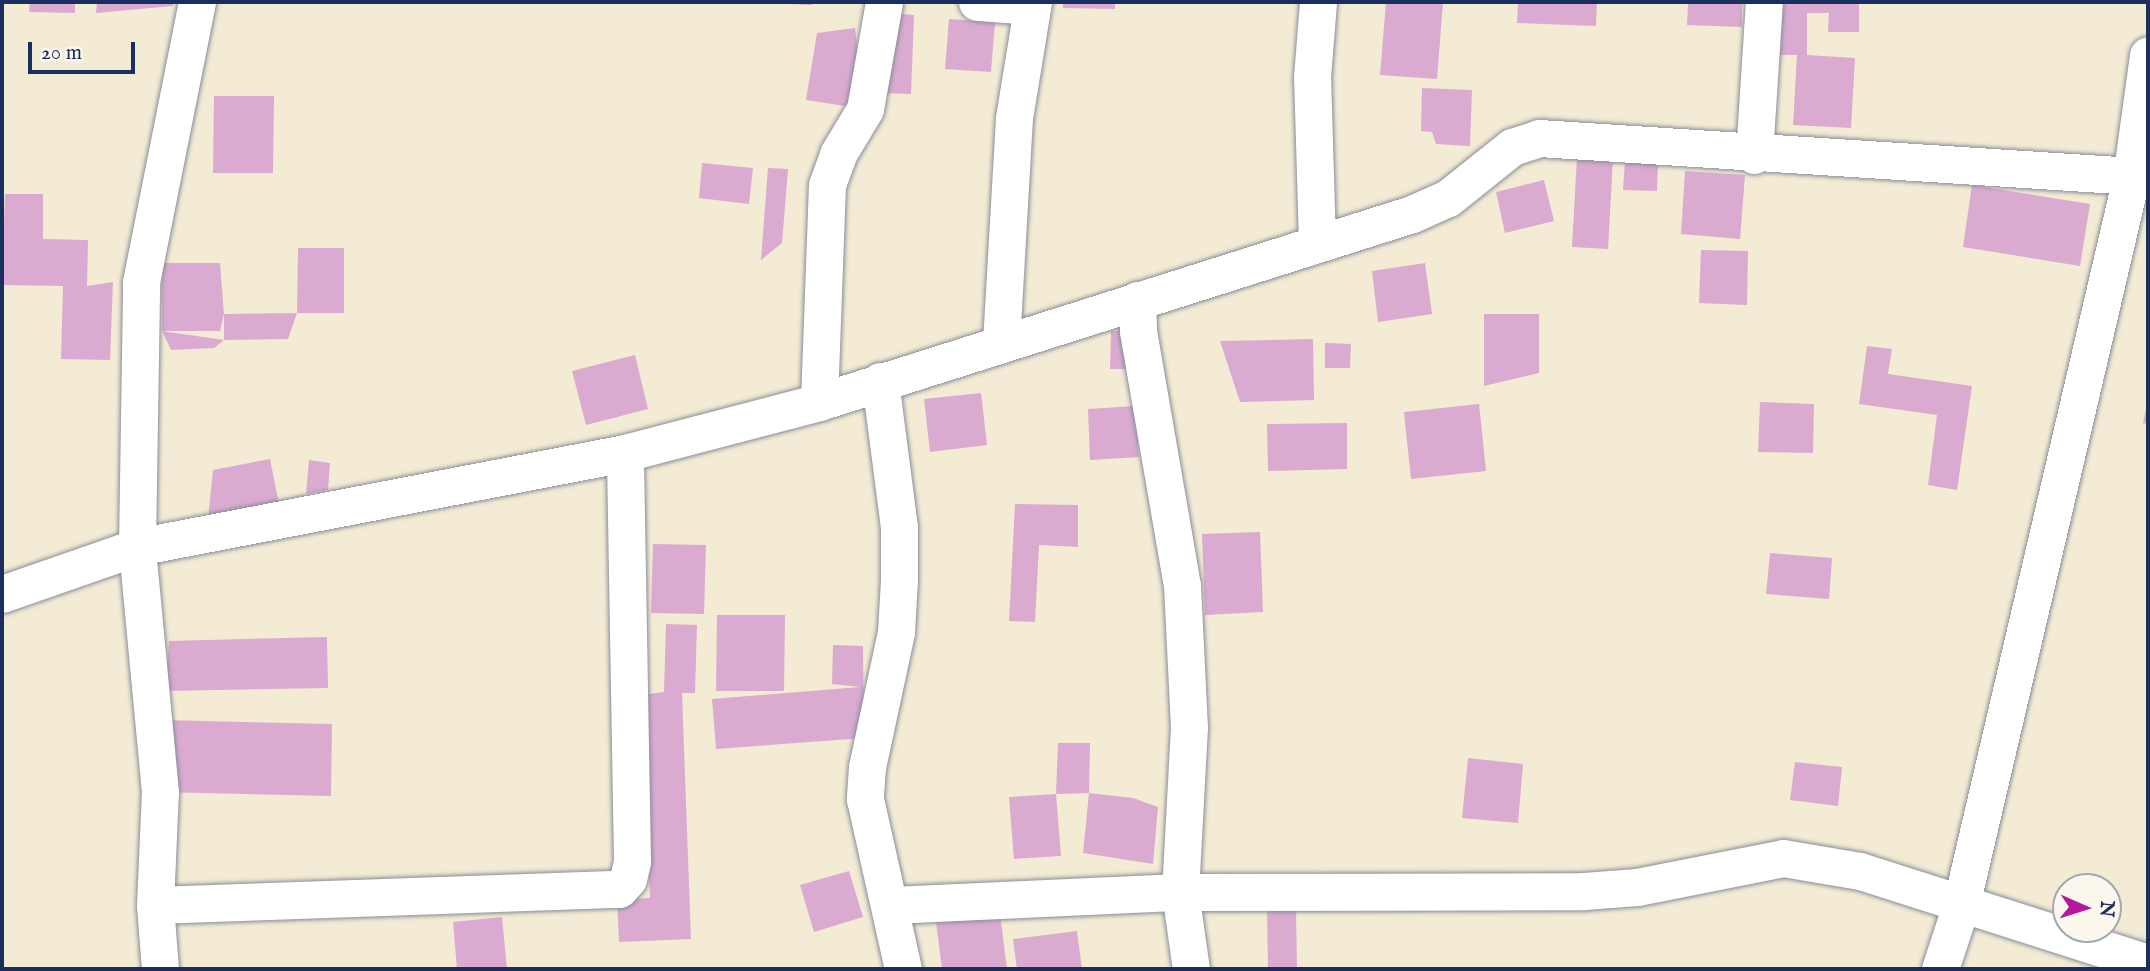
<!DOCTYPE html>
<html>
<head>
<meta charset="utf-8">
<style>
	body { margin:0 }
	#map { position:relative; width:2150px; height:971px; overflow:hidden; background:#f3ebd4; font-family:"IM FELL English",serif }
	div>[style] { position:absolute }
	.building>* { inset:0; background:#dbaad1 }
	.roads { filter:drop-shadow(0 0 2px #878d99) drop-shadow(0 0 2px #878d99) }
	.minor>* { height:37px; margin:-18.5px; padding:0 18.5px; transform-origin:18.5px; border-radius:18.5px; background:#fff }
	span { translate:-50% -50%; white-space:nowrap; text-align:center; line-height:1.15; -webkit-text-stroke:7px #fbf7ec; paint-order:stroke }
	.frame { position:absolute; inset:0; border:4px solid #1b2f5e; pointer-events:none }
	.north { position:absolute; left:2052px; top:873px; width:70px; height:70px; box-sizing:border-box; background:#fbf7ec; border:2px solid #a1a7b3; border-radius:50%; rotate:93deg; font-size:19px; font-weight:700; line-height:28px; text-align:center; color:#1b2f5e }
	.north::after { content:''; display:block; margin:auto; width:24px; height:32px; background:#b5179e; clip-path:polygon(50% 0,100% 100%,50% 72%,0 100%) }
	.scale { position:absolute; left:28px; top:42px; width:107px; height:32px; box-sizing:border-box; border:4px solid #1b2f5e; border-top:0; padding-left:9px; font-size:21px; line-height:24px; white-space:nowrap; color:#1b2f5e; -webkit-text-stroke:5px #fbf7ec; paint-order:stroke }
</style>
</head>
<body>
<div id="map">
	<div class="building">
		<i style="clip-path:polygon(30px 2px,75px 2px,75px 13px,29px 12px)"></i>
		<i style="clip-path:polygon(97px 2px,173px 2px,173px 6px,96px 13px)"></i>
		<i style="clip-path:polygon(789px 2px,812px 2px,812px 5px,789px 4px)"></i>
		<i style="clip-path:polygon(1063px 2px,1115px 2px,1115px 9px,1063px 8px)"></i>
		<i style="clip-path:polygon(1386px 2px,1443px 2px,1437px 79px,1380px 75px)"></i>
		<i style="clip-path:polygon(1518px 2px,1597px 2px,1596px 26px,1517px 23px)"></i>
		<i style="clip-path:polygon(1688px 2px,1742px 2px,1742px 27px,1687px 25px)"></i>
		<i style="clip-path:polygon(1778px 2px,1859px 2px,1859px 32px,1828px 32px,1829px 13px,1807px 13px,1807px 55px,1855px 58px,1851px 128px,1793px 125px,1797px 55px,1777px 55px)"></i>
		<i style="clip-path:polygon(883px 13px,914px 15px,911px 94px,880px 93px)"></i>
		<i style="clip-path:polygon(949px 19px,995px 22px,991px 72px,945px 69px)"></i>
		<i style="clip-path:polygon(855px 28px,865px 109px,806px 100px,817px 33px)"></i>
		<i style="clip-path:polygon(1422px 88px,1472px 90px,1470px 146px,1436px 144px,1432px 132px,1421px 131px)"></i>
		<i style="clip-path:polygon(214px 96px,274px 96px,273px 173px,213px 173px)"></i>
		<i style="clip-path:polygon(1577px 157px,1613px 158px,1608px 249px,1572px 247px)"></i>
		<i style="clip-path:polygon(1625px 162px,1658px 163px,1657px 191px,1623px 190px)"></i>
		<i style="clip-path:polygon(702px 163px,753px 168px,749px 204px,699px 198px)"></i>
		<i style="clip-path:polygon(768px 168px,788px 169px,782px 243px,761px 260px)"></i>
		<i style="clip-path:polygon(1685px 171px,1745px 175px,1740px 239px,1681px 234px)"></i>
		<i style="clip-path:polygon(1544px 180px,1554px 221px,1505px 233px,1496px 192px)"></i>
		<i style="clip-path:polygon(1972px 185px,2090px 204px,2080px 266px,1963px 247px)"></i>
		<i style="clip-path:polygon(5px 194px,43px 194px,43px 239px,88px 240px,87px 286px,113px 282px,110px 360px,61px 359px,63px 286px,2px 285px)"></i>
		<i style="clip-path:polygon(298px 248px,344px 248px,344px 313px,297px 313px)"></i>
		<i style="clip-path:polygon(1701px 250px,1748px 251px,1747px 305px,1699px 303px)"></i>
		<i style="clip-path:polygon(162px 263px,220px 263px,224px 314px,220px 331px,162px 331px)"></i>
		<i style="clip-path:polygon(1425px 263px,1432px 314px,1378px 322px,1372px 271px)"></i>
		<i style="clip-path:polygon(297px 313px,288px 339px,224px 340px,224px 314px)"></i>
		<i style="clip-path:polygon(1484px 314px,1539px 314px,1539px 373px,1484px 386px)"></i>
		<i style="clip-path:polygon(162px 331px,224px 340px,214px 348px,171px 350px)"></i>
		<i style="clip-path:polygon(1111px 331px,1138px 331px,1139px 369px,1110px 369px)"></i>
		<i style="clip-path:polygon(1313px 339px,1314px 400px,1240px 402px,1220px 341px)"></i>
		<i style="clip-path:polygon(1325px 343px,1351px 344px,1350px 368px,1325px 368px)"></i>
		<i style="clip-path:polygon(1867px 346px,1892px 349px,1888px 374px,1972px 386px,1957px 490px,1928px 485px,1937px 415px,1859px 404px)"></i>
		<i style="clip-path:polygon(635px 355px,648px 409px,586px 425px,572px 371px)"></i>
		<i style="clip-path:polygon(981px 393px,987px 445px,930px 452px,924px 399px)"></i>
		<i style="clip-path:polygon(1760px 402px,1814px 404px,1813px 453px,1758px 452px)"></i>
		<i style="clip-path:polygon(1479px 404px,1486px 471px,1411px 479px,1404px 412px)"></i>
		<i style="clip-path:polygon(2147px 404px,2148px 404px,2148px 424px,2143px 423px)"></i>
		<i style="clip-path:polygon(1135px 406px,1139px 457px,1090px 460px,1088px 409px)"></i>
		<i style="clip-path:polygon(1347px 423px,1347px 469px,1268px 471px,1267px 424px)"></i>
		<i style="clip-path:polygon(270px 459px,279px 504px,208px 519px,213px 470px)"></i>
		<i style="clip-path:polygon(309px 460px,330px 463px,328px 490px,306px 494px)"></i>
		<i style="clip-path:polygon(1015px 504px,1078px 505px,1078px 547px,1039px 545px,1035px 622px,1009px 621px)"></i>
		<i style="clip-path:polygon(1260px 532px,1263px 612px,1205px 615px,1202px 534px)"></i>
		<i style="clip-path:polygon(653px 544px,706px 545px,704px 614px,651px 613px)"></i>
		<i style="clip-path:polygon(1770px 553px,1832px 558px,1829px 599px,1766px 594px)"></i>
		<i style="clip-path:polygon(717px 615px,785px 615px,784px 691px,716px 691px)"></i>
		<i style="clip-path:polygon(666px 624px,697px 625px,695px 693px,682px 693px,691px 939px,619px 942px,617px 900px,650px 898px,642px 695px,664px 692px)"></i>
		<i style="clip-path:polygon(327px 637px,328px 688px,166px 691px,169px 641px)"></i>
		<i style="clip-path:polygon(833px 645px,863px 646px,864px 738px,716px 749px,712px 699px,860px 687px,832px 684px)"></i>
		<i style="clip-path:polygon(162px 720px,332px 724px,331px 796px,160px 792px)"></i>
		<i style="clip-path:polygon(1058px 743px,1090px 743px,1089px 793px,1056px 794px)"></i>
		<i style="clip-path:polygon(1468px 758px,1523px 764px,1518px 823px,1462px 818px)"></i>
		<i style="clip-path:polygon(1795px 762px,1842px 767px,1838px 806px,1790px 800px)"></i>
		<i style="clip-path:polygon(1089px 793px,1133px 798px,1158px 807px,1153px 864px,1083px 853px)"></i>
		<i style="clip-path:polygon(1056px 794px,1061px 856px,1014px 859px,1009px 797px)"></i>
		<i style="clip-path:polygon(849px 871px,863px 917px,814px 932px,800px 885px)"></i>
		<i style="clip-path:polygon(1267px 910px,1296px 910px,1297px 969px,1268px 969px)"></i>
		<i style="clip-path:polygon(1000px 914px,1007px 969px,942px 969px,936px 922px)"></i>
		<i style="clip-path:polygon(502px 917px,507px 969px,457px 969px,453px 922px)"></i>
		<i style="clip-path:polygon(1077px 931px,1082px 969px,1017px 969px,1013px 939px)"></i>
	</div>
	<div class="roads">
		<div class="minor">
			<i style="left:977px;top:2px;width:55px;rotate:4.2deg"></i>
			<i style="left:1754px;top:155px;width:153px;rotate:-86.3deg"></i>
			<i style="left:1317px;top:243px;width:166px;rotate:-91.7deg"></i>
			<i style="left:1312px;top:77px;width:75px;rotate:-85.4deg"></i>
			<i style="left:1137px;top:300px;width:31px;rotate:88deg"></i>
			<i style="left:1138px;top:331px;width:258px;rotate:80.2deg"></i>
			<i style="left:1182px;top:585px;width:142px;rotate:87.2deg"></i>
			<i style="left:1189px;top:727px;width:165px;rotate:93.1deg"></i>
			<i style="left:1180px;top:892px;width:78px;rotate:81.9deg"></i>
			<i style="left:1001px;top:343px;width:225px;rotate:-86.7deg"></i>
			<i style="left:1014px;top:118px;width:118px;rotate:-80.7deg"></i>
			<i style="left:880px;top:381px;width:147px;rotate:82.6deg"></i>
			<i style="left:899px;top:527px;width:53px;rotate:90deg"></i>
			<i style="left:899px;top:580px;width:52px;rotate:93.3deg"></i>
			<i style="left:896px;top:632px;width:138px;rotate:102.1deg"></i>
			<i style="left:867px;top:767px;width:32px;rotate:94deg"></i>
			<i style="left:865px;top:799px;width:174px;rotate:77.4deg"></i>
			<i style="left:819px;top:402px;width:217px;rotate:-87.9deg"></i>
			<i style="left:827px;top:185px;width:33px;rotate:-70deg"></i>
			<i style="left:838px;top:154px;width:52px;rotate:-59deg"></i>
			<i style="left:865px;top:109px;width:109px;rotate:-79.9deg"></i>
			<i style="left:2px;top:594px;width:143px;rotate:-19.2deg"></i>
			<i style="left:137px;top:547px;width:497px;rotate:-10.9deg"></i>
			<i style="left:625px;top:453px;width:201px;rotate:-14.7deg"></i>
			<i style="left:819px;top:402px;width:622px;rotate:-17.59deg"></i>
			<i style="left:1412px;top:214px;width:39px;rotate:-24deg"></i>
			<i style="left:1448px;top:198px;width:82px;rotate:-38.6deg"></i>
			<i style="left:1512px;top:147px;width:28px;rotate:-18deg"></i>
			<i style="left:1539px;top:138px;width:610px;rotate:3.66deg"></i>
			<i style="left:155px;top:905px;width:464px;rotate:-2deg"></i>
			<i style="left:619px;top:889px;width:13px;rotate:-48deg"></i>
			<i style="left:628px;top:879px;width:18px;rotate:-77deg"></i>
			<i style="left:632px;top:861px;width:408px;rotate:-91deg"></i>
			<i style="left:891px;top:905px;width:289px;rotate:-2.6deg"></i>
			<i style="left:1180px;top:892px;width:404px;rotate:-0.1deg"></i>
			<i style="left:1584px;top:891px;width:53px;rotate:-4.3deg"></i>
			<i style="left:1637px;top:887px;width:149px;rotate:-11.2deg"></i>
			<i style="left:1783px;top:858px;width:78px;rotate:9.6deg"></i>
			<i style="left:1860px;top:871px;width:302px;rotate:17.7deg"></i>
			<i style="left:160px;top:969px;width:64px;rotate:-94.5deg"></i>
			<i style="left:155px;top:905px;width:113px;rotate:-87.5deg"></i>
			<i style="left:160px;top:792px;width:246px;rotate:-95.4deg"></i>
			<i style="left:137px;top:547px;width:265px;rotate:-89.1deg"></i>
			<i style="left:141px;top:282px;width:286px;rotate:-78.7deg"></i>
			<i style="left:1940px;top:969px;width:67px;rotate:-71.8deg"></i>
			<i style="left:1961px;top:905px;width:747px;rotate:-76.84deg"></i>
			<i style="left:2131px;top:178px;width:124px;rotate:-82.1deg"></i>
		</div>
	</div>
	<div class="frame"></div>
	<div class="north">N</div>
	<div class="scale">20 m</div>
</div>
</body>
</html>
